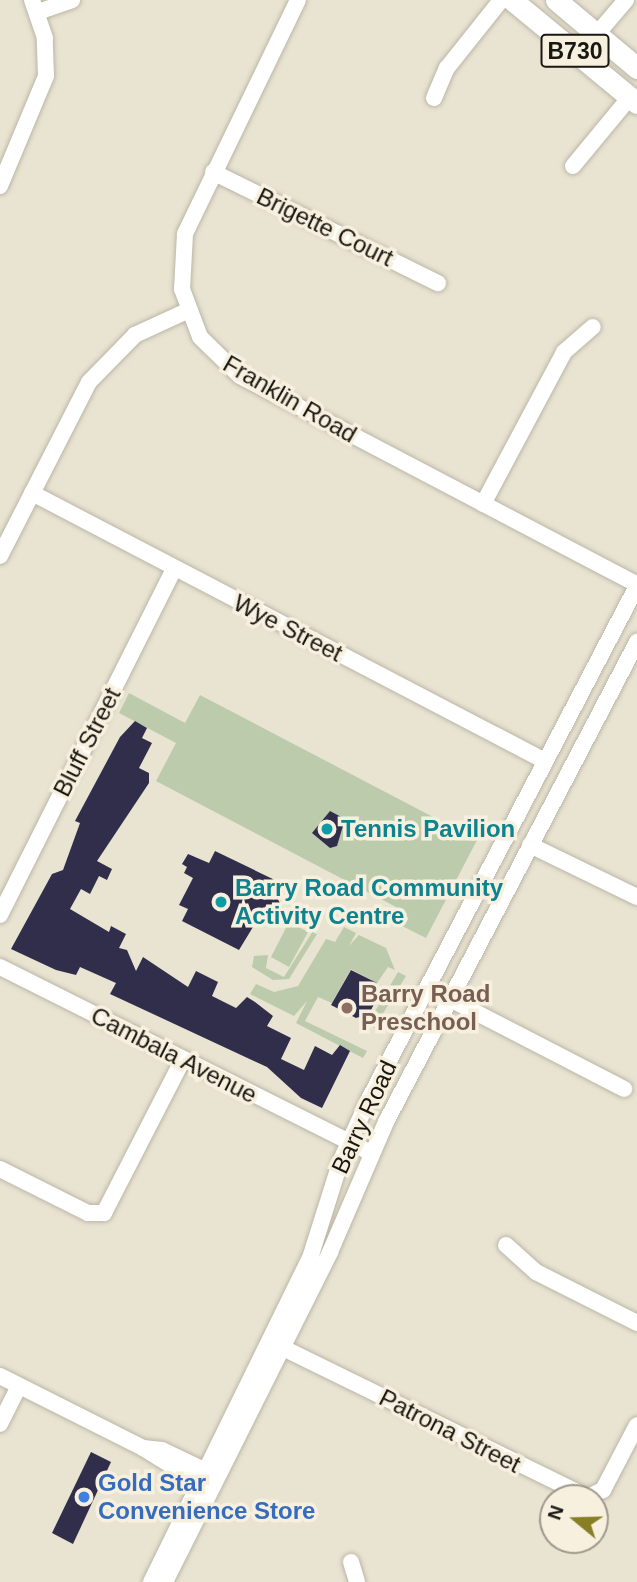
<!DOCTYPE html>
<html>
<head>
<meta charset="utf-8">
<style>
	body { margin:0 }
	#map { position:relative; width:637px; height:1582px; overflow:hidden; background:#e9e3d2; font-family:Helvetica,sans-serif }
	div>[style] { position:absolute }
	.green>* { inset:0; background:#bccbab }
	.building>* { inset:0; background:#312e4b }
	.roads { filter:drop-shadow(0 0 2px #bcb6a6) drop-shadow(0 0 2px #bcb6a6) }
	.minor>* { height:16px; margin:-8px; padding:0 8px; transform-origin:8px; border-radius:8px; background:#fff }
	.major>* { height:21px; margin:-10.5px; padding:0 10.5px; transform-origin:10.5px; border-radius:10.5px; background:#fff }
	.dots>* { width:19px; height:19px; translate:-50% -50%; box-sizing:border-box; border:4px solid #f7f0df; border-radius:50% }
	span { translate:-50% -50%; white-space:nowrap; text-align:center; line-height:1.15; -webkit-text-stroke:7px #f7f0df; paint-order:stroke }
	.shield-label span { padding:2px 5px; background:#f7f0df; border:2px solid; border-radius:5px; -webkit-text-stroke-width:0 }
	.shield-label { font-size:23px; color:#191711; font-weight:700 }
	.street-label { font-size:24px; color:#191711 }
	.culture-label { font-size:24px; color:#0d838f; font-weight:700 }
	.left { translate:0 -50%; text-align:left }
	.education-label { font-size:24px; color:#785e54; font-weight:700 }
	.shop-label { font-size:24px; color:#366cbe; font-weight:700 }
	.north { position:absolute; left:539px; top:1484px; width:70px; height:70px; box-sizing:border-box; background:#f7f0df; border:2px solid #9e998d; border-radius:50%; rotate:289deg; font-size:19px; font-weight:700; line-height:28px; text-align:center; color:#191711 }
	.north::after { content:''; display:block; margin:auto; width:24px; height:32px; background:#877e25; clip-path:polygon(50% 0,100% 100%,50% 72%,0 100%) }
</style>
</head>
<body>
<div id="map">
	<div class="green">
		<i style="clip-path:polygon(129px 693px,185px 723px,200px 695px,477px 840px,426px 938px,386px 918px,391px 908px,398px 908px,156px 781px,176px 743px,119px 713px)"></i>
		<i style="clip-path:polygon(289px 922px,308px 932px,289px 967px,271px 957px)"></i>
		<i style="clip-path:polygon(344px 927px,356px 933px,349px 946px,359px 935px,386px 948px,395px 970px,388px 967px,377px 983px,351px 969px,332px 1003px,318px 997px,305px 1021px,367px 1051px,363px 1058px,296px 1023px,307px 1001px,294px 1016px,250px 994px,256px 984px,274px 992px,298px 986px,326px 939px,335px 942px)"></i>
		<i style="clip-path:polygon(313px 931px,317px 934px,289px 979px,273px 980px,252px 967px,254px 956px,268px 955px,266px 968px,284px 977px)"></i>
		<i style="clip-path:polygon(398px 972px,406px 976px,374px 1028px,367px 1025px)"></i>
	</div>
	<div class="building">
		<i style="clip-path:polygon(135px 721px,147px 728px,142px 738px,152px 743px,139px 768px,149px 773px,149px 783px,97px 861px,112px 869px,107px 880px,99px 876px,90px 894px,81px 889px,70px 909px,109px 932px,111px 926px,126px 934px,119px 948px,127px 950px,136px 971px,143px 957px,188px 987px,196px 971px,218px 982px,212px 996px,236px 1008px,247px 997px,255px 1002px,273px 1016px,267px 1026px,291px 1038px,281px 1059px,304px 1070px,315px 1046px,332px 1055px,340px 1045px,350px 1051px,322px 1108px,301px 1098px,267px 1067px,110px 994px,116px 983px,80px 967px,76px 975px,56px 970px,11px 949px,52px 874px,63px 870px,80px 823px,75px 821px,120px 737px)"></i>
		<i style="clip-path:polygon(330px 811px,345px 819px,337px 846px,330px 848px,312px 833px)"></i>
		<i style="clip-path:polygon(215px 851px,279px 882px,274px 892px,289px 920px,265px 907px,239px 950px,182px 921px,188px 909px,179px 905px,193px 878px,184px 873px,187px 867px,182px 864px,188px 854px,209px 863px)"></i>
		<i style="clip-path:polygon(351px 970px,377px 983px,372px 993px,378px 996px,369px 1014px,356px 1018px,331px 1005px)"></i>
		<i style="clip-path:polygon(91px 1452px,111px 1462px,73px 1544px,52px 1533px)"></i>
	</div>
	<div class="roads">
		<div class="minor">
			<i style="left:298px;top:0;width:260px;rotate:115.8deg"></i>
			<i style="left:185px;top:234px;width:55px;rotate:93.1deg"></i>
			<i style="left:182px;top:289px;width:51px;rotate:69.4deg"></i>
			<i style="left:200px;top:337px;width:56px;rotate:44.3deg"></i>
			<i style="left:240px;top:376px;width:448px;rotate:27.7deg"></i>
			<i style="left:38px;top:12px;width:36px;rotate:-19deg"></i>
			<i style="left:597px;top:34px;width:45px;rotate:-49.5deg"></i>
			<i style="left:434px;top:98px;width:33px;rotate:-67deg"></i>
			<i style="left:447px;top:68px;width:87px;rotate:-51.5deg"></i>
			<i style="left:573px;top:166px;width:89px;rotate:-50.4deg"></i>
			<i style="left:213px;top:172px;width:251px;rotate:26.3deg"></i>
			<i style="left:0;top:186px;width:119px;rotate:-67.3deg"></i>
			<i style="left:46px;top:76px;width:38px;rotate:-92deg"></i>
			<i style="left:45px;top:38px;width:40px;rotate:-108.9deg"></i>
			<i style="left:32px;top:493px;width:579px;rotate:27.58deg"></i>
			<i style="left:483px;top:504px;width:172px;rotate:-61.9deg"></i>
			<i style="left:564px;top:352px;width:38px;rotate:-41deg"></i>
			<i style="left:0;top:556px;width:195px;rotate:-62.9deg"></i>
			<i style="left:89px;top:382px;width:66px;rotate:-45.6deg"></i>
			<i style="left:135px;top:335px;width:57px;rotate:-24.8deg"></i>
			<i style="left:530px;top:845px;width:119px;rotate:25.9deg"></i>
			<i style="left:0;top:915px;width:387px;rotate:-63.3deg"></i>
			<i style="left:0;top:967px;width:416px;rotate:26.6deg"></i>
			<i style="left:450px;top:999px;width:196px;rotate:27.3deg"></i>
			<i style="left:0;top:1169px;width:98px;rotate:26.6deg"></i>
			<i style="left:88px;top:1213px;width:16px"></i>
			<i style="left:104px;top:1213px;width:173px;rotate:-62.8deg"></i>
			<i style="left:506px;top:1245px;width:40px;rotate:42deg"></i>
			<i style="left:536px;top:1272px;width:113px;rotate:26.8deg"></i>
			<i style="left:275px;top:1344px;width:348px;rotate:26.1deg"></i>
			<i style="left:588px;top:1497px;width:17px;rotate:-25deg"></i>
			<i style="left:603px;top:1490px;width:73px;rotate:-62.4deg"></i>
			<i style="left:0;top:1376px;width:160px;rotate:26.7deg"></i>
			<i style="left:143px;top:1448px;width:74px;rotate:31.8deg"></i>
			<i style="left:0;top:1424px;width:42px;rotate:-63.4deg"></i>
			<i style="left:143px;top:1448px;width:19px;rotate:6deg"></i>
			<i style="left:162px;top:1450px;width:55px;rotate:25.6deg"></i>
			<i style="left:351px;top:1562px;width:21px;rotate:73deg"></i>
			<i style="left:151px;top:1582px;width:364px;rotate:-63.9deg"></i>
			<i style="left:311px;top:1255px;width:100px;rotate:-72.5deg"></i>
			<i style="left:341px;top:1160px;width:65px;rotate:-65.4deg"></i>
			<i style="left:368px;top:1101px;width:581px;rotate:-62.42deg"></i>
			<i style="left:165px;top:1582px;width:369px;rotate:-63.4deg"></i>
			<i style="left:330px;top:1252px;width:142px;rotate:-66.7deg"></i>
			<i style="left:386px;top:1122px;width:542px;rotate:-62.39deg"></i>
		</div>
		<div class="major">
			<i style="left:512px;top:0;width:162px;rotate:39.5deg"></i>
			<i style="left:556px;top:0;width:106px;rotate:40deg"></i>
		</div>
	</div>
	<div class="dots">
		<i style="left:327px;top:829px;background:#0f9aa8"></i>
		<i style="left:221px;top:902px;background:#0f9aa8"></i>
		<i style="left:347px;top:1008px;background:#8d6e63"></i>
		<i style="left:84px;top:1497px;background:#3f7fe0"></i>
	</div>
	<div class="shield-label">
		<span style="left:575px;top:51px">B730</span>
	</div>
	<div class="street-label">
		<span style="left:325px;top:227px;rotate:26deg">Brigette Court</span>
		<span style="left:290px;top:399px;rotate:30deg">Franklin Road</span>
		<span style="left:288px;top:628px;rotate:27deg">Wye Street</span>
		<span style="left:87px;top:742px;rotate:-63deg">Bluff Street</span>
		<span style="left:174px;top:1055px;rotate:27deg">Cambala Avenue</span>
		<span style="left:364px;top:1117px;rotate:-65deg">Barry Road</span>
		<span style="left:450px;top:1431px;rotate:27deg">Patrona Street</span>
	</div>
	<div class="culture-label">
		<span class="left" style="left:341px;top:829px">Tennis Pavilion</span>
		<span class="left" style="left:235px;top:902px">Barry Road Community<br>Activity Centre</span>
	</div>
	<div class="education-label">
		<span class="left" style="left:361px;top:1008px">Barry Road<br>Preschool</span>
	</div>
	<div class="shop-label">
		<span class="left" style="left:98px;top:1497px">Gold Star<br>Convenience Store</span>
	</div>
	<div class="north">N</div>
</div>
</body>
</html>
